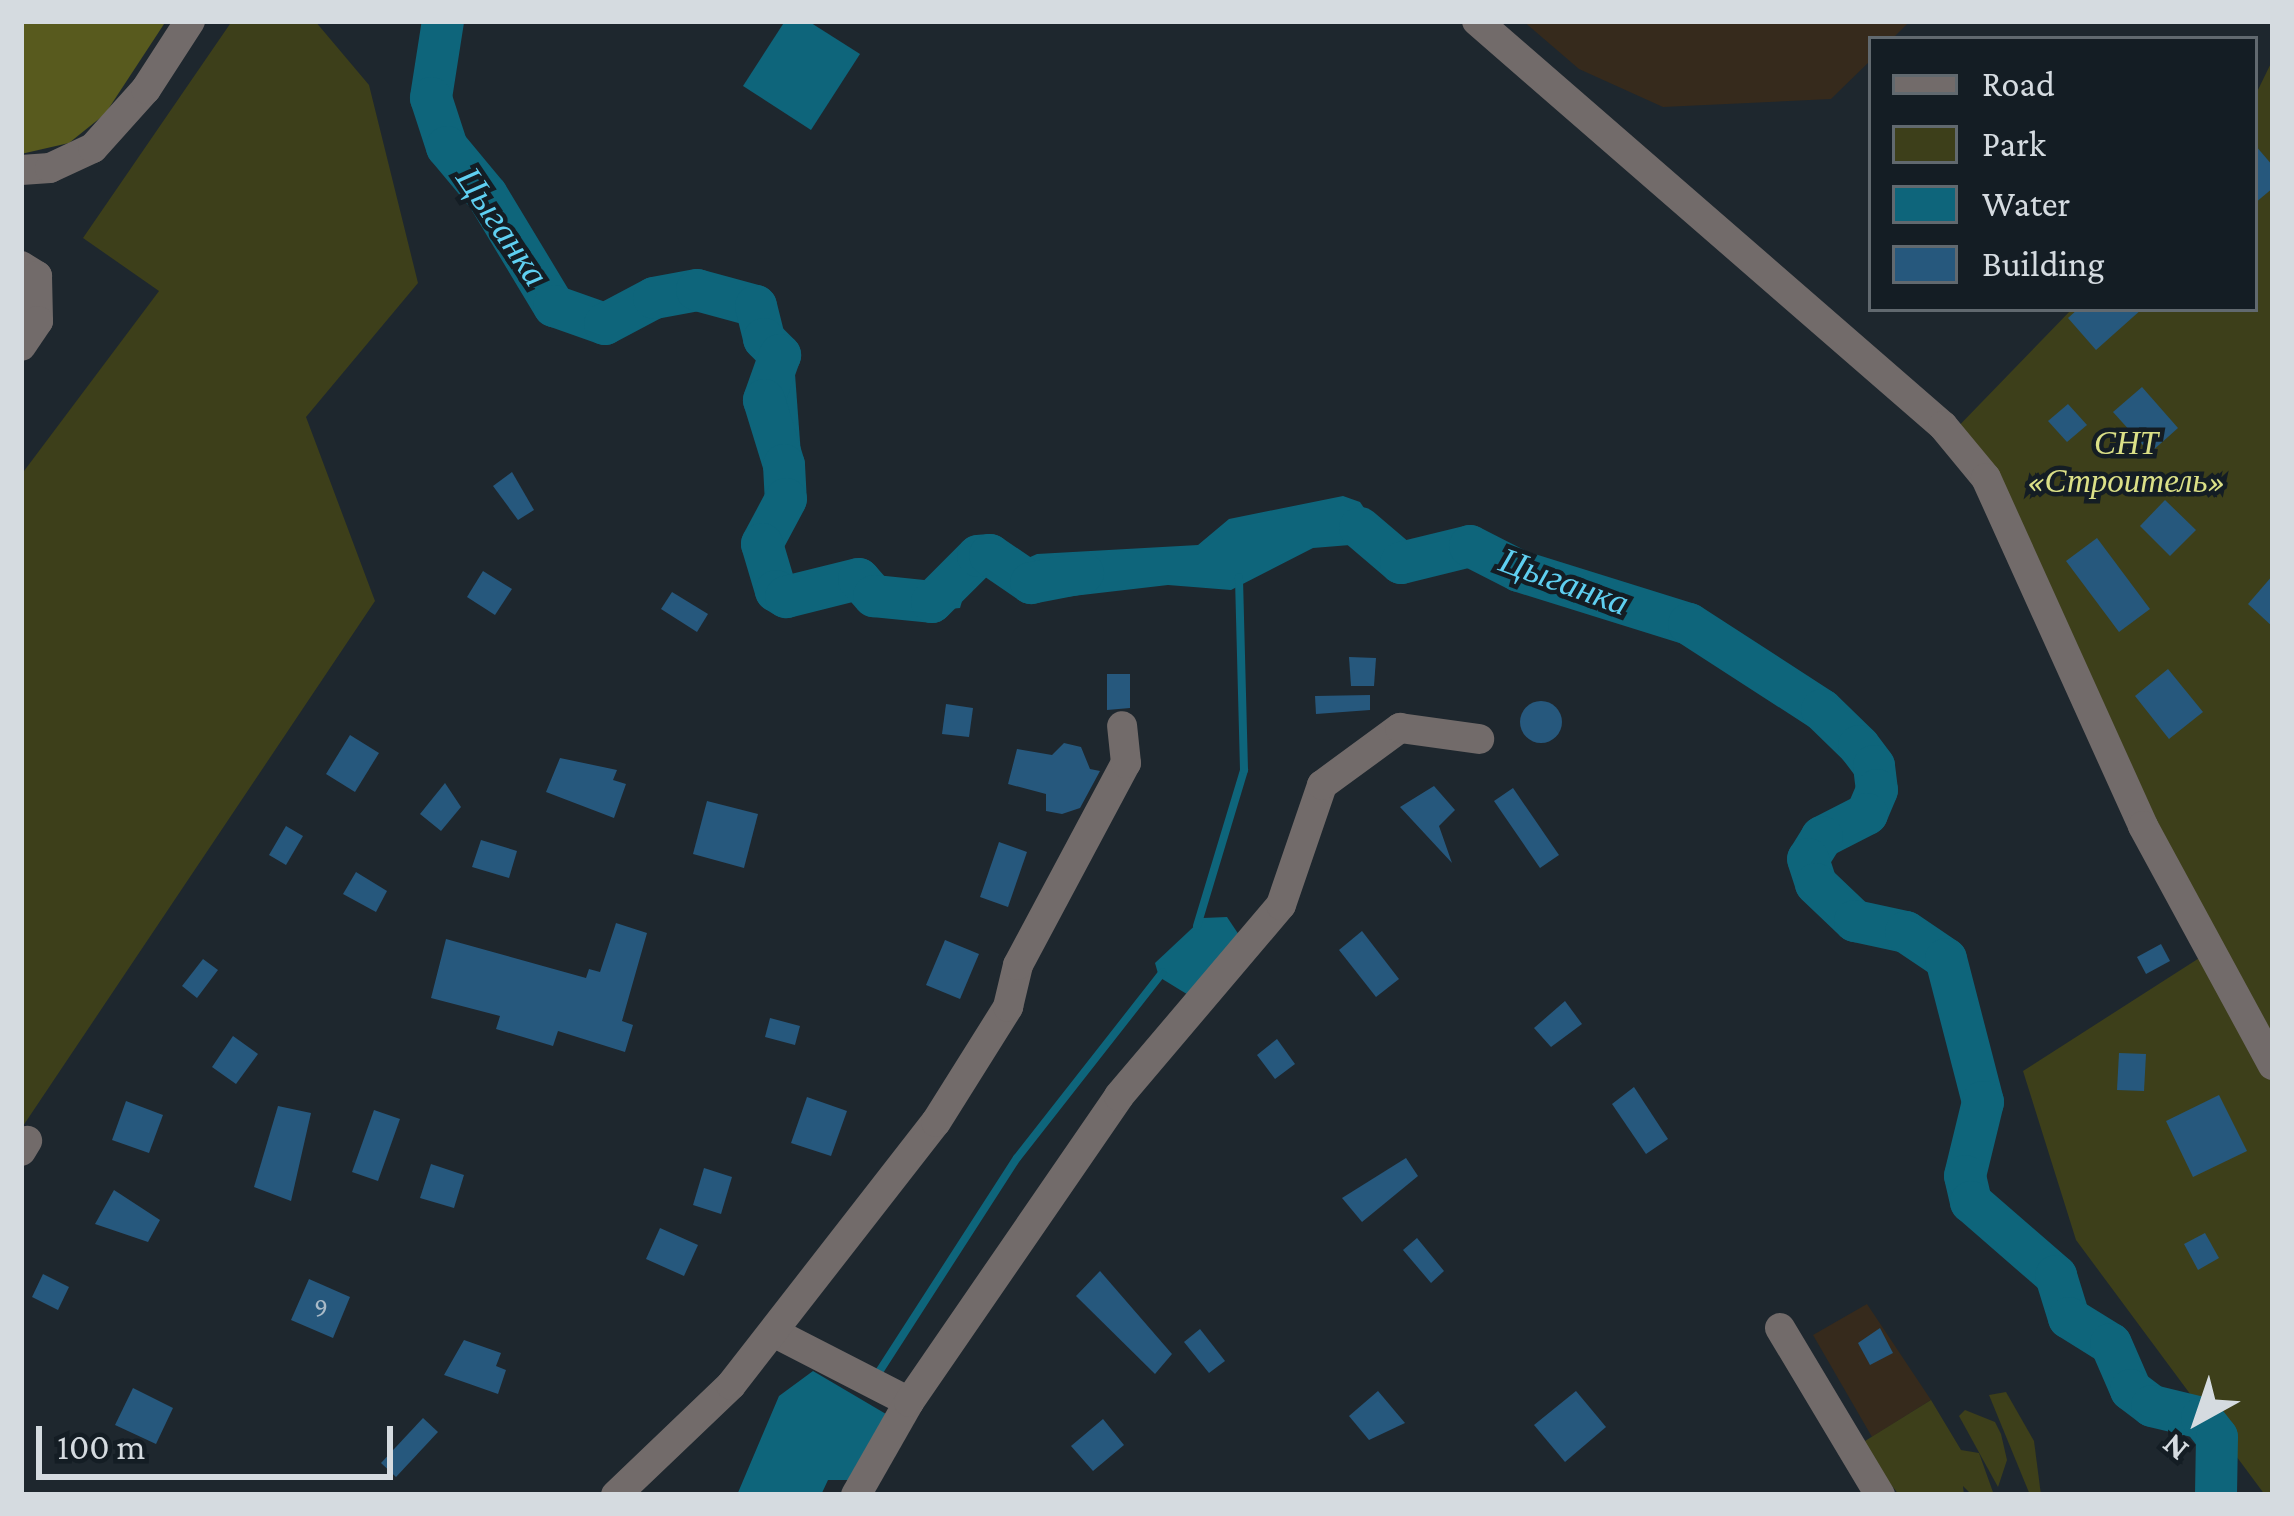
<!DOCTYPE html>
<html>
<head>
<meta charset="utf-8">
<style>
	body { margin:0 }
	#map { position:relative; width:2294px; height:1516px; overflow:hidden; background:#1e272e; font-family:"Crimson Pro",serif }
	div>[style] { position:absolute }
	.industrial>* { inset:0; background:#362a1c }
	.green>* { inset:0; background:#3d3f1a }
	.forest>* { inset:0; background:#585a1e }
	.water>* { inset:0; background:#0e657b }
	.stream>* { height:8px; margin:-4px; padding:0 4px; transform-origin:4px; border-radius:4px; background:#0e657b }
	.river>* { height:42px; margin:-21px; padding:0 21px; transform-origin:21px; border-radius:21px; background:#0e657b }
	.building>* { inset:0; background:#26587d }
	.round { border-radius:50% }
	.minor>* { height:30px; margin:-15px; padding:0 15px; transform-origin:15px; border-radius:15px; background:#726b6a }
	span { translate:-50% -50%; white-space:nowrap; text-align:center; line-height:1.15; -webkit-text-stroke:9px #141d24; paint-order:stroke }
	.number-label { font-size:27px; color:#a9bac7 }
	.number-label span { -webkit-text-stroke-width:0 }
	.park-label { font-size:33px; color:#dbe087; font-style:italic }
	.water-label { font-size:36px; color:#5fcff1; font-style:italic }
	.frame { position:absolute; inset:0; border:24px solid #d5dbe0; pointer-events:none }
	.legend { position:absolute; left:1868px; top:36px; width:390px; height:276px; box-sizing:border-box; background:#141d24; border:3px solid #61696f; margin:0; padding:15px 21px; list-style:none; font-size:36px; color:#d5dbe0 }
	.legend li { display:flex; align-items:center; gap:24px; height:60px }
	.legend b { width:60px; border:3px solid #61696f }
	.north { position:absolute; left:2138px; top:1360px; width:120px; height:120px; -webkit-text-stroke:9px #141d24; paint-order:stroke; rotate:220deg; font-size:33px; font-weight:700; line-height:48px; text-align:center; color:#d5dbe0 }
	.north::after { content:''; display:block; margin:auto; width:42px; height:54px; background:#d5dbe0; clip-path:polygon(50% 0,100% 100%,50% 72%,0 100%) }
	.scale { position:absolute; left:36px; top:1426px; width:357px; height:54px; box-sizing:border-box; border:6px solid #d5dbe0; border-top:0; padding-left:15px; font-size:36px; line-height:42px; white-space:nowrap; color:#d5dbe0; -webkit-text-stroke:9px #141d24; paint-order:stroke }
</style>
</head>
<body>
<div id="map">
	<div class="industrial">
		<i style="clip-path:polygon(1523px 21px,1910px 21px,1892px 39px,1871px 39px,1871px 60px,1831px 99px,1663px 107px,1579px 69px)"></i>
		<i style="clip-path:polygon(1867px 1304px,1931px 1400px,1872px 1437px,1813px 1335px)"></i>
	</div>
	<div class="green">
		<i style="clip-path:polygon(232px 21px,315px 21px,369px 85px,418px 283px,306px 417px,375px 601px,21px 1129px,21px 475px,159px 291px,83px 238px)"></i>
		<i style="clip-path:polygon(2273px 59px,2273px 1495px,2265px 1495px,2076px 1240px,2023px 1071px,2218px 946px,1948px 437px,2072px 309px,2255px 309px,2255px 96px)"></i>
		<i style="clip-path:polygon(2006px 1392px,2034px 1441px,2041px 1495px,2030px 1495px,1989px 1395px)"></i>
		<i style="clip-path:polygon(1931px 1400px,1961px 1450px,1979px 1453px,1994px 1495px,1972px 1495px,1963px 1486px,1964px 1495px,1899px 1495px,1868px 1455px,1865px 1441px)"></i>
		<i style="clip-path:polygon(1965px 1410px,1995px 1422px,2001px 1434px,2007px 1460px,1998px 1487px,1959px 1416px)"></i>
	</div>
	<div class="forest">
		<i style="clip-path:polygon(21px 21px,166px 21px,105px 114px,69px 143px,21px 154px)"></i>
	</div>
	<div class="water">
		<i style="clip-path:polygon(785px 21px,808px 21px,860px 54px,811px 130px,743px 86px)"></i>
		<i style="clip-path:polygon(782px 336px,795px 374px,803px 482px,797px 502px,783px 494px,759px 413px,764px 361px)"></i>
		<i style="clip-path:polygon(1343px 496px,1360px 502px,1401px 563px,1392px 564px,1375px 543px,1313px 548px,1231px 590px,1168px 585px,1030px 601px,1028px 558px,1037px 554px,1198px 545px,1229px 519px)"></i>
		<i style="clip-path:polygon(951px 572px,967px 584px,960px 608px,908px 613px,913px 585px)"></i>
		<i style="clip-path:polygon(1227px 917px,1241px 938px,1190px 996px,1159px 977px,1155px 963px,1203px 918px)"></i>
		<i style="clip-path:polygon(813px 1371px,886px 1414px,856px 1480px,828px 1480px,821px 1495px,737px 1495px,779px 1396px)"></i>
	</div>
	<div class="stream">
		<i style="left:1197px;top:926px;width:163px;rotate:-73.2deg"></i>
		<i style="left:1244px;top:770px;width:193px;rotate:-91.5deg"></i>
		<i style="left:877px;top:1375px;width:258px;rotate:-57.2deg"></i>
		<i style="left:1017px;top:1158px;width:236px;rotate:-51.9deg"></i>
	</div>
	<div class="river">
		<i style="left:443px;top:21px;width:78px;rotate:98.9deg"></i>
		<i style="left:431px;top:98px;width:52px;rotate:71.9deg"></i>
		<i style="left:447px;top:147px;width:62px;rotate:50.2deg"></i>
		<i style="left:487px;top:195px;width:130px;rotate:58.9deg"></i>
		<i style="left:554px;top:306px;width:54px;rotate:19.4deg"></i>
		<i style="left:605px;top:324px;width:55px;rotate:-28deg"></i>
		<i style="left:654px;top:298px;width:44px;rotate:-10.5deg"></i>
		<i style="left:697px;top:290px;width:61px;rotate:15.2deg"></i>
		<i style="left:756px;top:306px;width:34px;rotate:76deg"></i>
		<i style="left:764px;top:339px;width:23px;rotate:45deg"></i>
		<i style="left:780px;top:355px;width:48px;rotate:109.6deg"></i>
		<i style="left:764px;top:400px;width:68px;rotate:72.9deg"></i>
		<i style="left:784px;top:465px;width:34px;rotate:87deg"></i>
		<i style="left:786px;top:499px;width:51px;rotate:118.1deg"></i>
		<i style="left:762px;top:544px;width:49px;rotate:73.4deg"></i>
		<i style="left:776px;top:591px;width:12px;rotate:31deg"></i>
		<i style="left:786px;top:597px;width:75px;rotate:-13.9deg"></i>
		<i style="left:859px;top:579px;width:23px;rotate:49deg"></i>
		<i style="left:874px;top:596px;width:58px;rotate:5.9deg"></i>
		<i style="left:932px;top:602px;width:65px;rotate:-45deg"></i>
		<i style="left:978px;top:556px;width:12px;rotate:-5deg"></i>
		<i style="left:990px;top:555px;width:50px;rotate:34.3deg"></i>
		<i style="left:1031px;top:583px;width:53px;rotate:-10.9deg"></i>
		<i style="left:1360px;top:528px;width:54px;rotate:40.5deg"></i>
		<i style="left:1401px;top:563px;width:71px;rotate:-13.8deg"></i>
		<i style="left:1470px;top:546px;width:55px;rotate:27deg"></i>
		<i style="left:1519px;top:571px;width:178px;rotate:17.3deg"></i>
		<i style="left:1689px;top:624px;width:158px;rotate:32.9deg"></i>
		<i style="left:1822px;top:710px;width:52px;rotate:44.2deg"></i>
		<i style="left:1859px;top:746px;width:25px;rotate:53deg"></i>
		<i style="left:1874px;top:766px;width:24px;rotate:83deg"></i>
		<i style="left:1877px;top:790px;width:26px;rotate:113deg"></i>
		<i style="left:1867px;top:814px;width:51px;rotate:152.9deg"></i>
		<i style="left:1822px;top:837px;width:26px;rotate:122deg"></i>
		<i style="left:1808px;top:859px;width:26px;rotate:72deg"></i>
		<i style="left:1816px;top:884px;width:54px;rotate:43.5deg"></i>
		<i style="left:1855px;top:921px;width:52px;rotate:12.2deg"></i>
		<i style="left:1906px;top:932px;width:48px;rotate:34deg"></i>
		<i style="left:1946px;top:959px;width:148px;rotate:75.5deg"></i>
		<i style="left:1983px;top:1102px;width:76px;rotate:103.7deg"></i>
		<i style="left:1965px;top:1176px;width:27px;rotate:77deg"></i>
		<i style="left:1971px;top:1202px;width:113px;rotate:41deg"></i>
		<i style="left:2056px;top:1276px;width:44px;rotate:72.8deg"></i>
		<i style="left:2069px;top:1318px;width:49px;rotate:31.8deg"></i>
		<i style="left:2111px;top:1344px;width:50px;rotate:66.5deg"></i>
		<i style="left:2131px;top:1390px;width:26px;rotate:37deg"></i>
		<i style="left:2152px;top:1406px;width:51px;rotate:13.5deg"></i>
		<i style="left:2202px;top:1418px;width:24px;rotate:52deg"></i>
		<i style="left:2217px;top:1437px;width:58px;rotate:91deg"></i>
	</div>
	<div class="building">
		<i style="clip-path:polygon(2255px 145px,2273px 166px,2273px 188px,2255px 203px)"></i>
		<i style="clip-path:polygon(2078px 309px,2142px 309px,2096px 350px,2068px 318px)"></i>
		<i style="clip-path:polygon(2142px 387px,2178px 428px,2150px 453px,2113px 412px)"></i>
		<i style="clip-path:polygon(2068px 404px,2087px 425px,2067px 442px,2048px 421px)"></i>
		<i style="clip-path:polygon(512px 472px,534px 510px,518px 520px,493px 486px)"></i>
		<i style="clip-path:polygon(2165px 500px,2196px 530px,2170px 556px,2140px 526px)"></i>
		<i style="clip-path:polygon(2097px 538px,2150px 609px,2119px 632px,2066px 561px)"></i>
		<i style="clip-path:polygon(483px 571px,512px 589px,495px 615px,467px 597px)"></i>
		<i style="clip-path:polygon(2273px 575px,2273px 627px,2248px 604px)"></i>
		<i style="clip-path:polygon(672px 592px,708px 614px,697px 632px,661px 609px)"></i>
		<i style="clip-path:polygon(1349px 657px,1376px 658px,1374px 686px,1351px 686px)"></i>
		<i style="clip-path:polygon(2168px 669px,2203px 712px,2169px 739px,2135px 696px)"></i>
		<i style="clip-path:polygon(1107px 674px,1130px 674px,1130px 708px,1107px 710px)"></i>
		<i style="clip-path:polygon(1370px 695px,1370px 710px,1316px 714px,1315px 696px)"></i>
		<i class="round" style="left:1520px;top:701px;width:42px;height:42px"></i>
		<i style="clip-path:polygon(946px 704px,973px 708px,969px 737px,942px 734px)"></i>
		<i style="clip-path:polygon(350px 735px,379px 753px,355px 792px,326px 774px)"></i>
		<i style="clip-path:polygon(1064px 743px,1081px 747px,1090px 769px,1100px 771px,1080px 808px,1062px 814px,1046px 811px,1046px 794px,1008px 784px,1017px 749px,1052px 755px)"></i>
		<i style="clip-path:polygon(560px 758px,617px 770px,613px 780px,626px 784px,614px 818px,546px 792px)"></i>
		<i style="clip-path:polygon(445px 783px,461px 807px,441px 831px,420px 814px)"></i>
		<i style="clip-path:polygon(1434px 786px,1455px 810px,1439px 826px,1452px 863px,1400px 807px)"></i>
		<i style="clip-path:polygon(1513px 788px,1559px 855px,1540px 868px,1494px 801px)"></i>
		<i style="clip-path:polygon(707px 801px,758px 814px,744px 868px,693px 854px)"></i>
		<i style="clip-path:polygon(286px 826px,303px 836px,286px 865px,269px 855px)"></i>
		<i style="clip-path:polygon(481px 840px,517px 851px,509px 878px,472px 867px)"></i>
		<i style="clip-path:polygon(999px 842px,1027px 852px,1008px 907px,980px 897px)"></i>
		<i style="clip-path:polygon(356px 872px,387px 891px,376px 912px,343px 894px)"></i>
		<i style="clip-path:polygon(616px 923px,647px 933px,622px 1021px,633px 1025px,625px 1052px,558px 1031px,553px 1046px,496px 1029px,500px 1016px,431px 998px,446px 939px,586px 978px,589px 969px,600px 972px)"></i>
		<i style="clip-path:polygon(1362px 931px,1399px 979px,1376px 997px,1339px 950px)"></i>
		<i style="clip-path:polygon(945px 940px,979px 954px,960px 999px,926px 985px)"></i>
		<i style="clip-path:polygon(2161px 944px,2170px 961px,2146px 974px,2137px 957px)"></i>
		<i style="clip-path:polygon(203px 959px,218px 970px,197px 998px,182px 986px)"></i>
		<i style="clip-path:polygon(1565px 1001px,1582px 1024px,1551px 1047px,1534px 1028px)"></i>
		<i style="clip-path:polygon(770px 1018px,800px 1026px,795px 1045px,765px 1037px)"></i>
		<i style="clip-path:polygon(233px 1036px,258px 1054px,236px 1084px,212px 1067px)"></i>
		<i style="clip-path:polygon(1277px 1039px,1295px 1064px,1275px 1079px,1257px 1055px)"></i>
		<i style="clip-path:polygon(2119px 1053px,2146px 1054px,2144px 1091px,2117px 1090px)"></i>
		<i style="clip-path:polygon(1634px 1087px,1668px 1139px,1646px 1154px,1612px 1104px)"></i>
		<i style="clip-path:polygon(2219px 1095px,2247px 1151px,2193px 1177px,2166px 1121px)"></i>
		<i style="clip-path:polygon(807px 1097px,847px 1111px,831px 1156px,791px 1143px)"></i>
		<i style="clip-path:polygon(126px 1101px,163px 1115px,149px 1153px,112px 1140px)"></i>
		<i style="clip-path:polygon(278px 1106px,311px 1113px,291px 1201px,254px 1187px)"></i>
		<i style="clip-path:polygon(374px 1110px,400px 1119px,378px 1181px,352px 1172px)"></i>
		<i style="clip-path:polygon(1406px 1158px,1418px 1176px,1362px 1222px,1342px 1198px)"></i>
		<i style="clip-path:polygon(431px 1164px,464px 1175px,454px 1208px,420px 1198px)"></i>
		<i style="clip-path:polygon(704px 1168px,732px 1177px,721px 1214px,693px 1205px)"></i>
		<i style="clip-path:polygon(114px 1190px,160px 1220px,148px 1242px,95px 1224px)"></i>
		<i style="clip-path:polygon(660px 1228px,698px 1245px,684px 1276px,646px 1259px)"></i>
		<i style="clip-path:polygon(2205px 1233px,2219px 1258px,2198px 1270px,2184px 1244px)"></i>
		<i style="clip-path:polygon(1417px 1238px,1444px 1271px,1431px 1283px,1403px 1250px)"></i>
		<i style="clip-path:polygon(1100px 1271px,1172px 1354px,1155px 1374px,1076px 1296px)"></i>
		<i style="clip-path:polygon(43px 1274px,69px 1287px,58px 1310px,32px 1297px)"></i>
		<i style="clip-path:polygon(309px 1279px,350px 1297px,333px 1338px,291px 1320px)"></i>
		<i style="clip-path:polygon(1880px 1328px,1893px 1353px,1870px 1365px,1858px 1343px)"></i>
		<i style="clip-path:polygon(1200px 1329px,1225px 1361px,1209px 1373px,1184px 1342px)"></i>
		<i style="clip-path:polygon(464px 1340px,501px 1353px,496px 1366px,506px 1370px,498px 1394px,444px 1375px)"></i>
		<i style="clip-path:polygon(133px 1388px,173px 1408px,156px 1444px,115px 1425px)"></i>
		<i style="clip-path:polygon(1378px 1391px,1405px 1423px,1369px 1440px,1349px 1416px)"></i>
		<i style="clip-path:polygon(1576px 1391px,1606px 1427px,1565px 1462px,1534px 1425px)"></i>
		<i style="clip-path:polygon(423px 1418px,438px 1432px,396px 1477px,381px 1463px)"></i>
		<i style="clip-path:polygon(1103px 1419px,1124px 1445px,1093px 1471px,1071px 1446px)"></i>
	</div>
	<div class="minor">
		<i style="left:1477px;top:21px;width:617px;rotate:40.99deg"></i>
		<i style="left:1943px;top:426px;width:67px;rotate:50.4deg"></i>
		<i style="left:1986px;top:478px;width:382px;rotate:65.7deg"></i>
		<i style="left:2143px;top:826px;width:272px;rotate:61.5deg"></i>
		<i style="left:21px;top:170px;width:29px;rotate:-4deg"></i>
		<i style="left:50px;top:168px;width:47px;rotate:-24.9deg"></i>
		<i style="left:93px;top:148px;width:79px;rotate:-48.1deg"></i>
		<i style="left:146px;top:89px;width:81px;rotate:-57.1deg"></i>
		<i style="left:21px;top:266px;width:19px;rotate:32deg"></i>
		<i style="left:37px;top:276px;width:45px;rotate:88.7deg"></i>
		<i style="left:38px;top:321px;width:30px;rotate:124deg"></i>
		<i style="left:21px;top:1151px;width:12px;rotate:-59deg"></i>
		<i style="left:1780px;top:1328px;width:195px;rotate:59.1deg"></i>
		<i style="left:773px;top:1332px;width:153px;rotate:27.2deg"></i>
		<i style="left:616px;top:1495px;width:159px;rotate:-43.7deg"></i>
		<i style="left:731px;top:1385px;width:333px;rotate:-52.1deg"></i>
		<i style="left:936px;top:1122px;width:136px;rotate:-57.9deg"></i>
		<i style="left:1008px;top:1007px;width:43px;rotate:-76.6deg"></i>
		<i style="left:1018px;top:965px;width:229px;rotate:-61.9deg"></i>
		<i style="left:1126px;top:763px;width:37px;rotate:-96deg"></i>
		<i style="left:856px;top:1495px;width:107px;rotate:-60.3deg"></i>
		<i style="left:909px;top:1402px;width:371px;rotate:-55.5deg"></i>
		<i style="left:1119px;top:1096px;width:250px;rotate:-49.7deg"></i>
		<i style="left:1281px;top:905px;width:127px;rotate:-71.1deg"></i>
		<i style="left:1322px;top:785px;width:97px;rotate:-36.2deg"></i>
		<i style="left:1400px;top:728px;width:80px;rotate:7.9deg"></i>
	</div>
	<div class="number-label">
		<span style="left:321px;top:1308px">9</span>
	</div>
	<div class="park-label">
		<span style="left:2126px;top:462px">СНТ<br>«Строитель»</span>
	</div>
	<div class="water-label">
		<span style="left:502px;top:227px;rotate:56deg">Цыганка</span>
		<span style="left:1564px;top:582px;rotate:20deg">Цыганка</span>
	</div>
	<div class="frame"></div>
	<ul class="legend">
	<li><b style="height:15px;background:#726b6a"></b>Road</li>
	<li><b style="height:33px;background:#3d3f1a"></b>Park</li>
	<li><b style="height:33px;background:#0e657b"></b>Water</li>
	<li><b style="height:33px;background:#26587d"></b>Building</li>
	</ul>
	<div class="north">N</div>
	<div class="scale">100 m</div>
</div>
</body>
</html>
